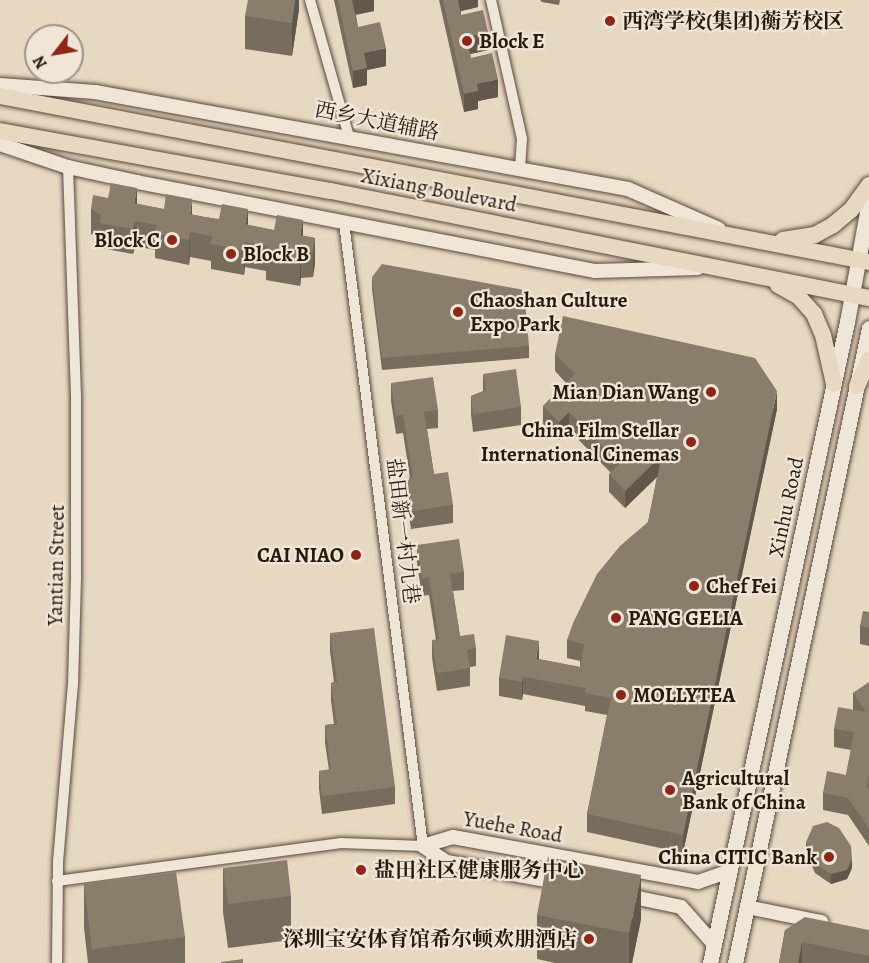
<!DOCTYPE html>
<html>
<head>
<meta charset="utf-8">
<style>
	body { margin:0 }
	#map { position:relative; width:869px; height:963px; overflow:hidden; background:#e7d8c1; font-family:Alegreya,"Noto Serif SC",serif }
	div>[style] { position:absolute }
	.roads { filter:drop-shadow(0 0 2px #584a3a) drop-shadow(0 0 2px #584a3a) }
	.minor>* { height:10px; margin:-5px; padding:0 5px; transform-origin:5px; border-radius:5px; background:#efe6d7 }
	.tertiary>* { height:14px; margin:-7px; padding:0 7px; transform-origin:7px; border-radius:7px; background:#efe6d7 }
	.secondary>* { height:15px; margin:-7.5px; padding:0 7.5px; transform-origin:7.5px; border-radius:7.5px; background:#efe6d7 }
	.primary>* { height:16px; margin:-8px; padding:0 8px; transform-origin:8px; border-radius:8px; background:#e7d8c1 }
	.wall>* { inset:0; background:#786c5c }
	.shaded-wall>* { inset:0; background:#61584b }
	.building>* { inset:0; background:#8b7d6b }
	.dots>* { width:16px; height:16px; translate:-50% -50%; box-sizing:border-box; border:3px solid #efe6d7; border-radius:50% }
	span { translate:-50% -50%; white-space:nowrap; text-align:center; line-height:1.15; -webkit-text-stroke:4.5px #efe6d7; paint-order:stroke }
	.poi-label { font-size:21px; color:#281b0d; font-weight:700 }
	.left { translate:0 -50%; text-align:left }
	.right { translate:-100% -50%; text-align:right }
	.street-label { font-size:21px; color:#281b0d }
	.north { position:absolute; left:24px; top:24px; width:60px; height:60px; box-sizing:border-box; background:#efe6d7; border:2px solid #9f9586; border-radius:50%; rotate:239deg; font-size:16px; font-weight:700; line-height:24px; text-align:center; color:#281b0d }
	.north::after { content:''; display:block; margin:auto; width:21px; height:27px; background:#8f2418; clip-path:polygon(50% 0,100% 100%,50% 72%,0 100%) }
</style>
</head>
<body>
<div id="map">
	<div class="roads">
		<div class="minor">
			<i style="left:310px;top:0;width:142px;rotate:74.1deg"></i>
			<i style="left:491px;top:0;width:142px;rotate:77.4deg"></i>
			<i style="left:522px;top:139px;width:29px;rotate:94deg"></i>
			<i style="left:57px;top:881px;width:287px;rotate:-7.6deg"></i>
			<i style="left:341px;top:843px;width:82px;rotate:2.1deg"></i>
			<i style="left:423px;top:846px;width:629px;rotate:-97.22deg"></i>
			<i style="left:57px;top:963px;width:101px;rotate:-89.4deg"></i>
			<i style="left:58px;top:862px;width:178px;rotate:-85.2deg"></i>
			<i style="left:73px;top:685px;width:107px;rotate:-88.4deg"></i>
			<i style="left:76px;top:578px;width:182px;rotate:-90deg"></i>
			<i style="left:76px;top:396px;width:229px;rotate:-92deg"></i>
		</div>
		<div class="tertiary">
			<i style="left:0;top:85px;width:95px;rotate:4.2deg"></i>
			<i style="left:95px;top:92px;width:542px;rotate:10.31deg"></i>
			<i style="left:628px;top:189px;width:99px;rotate:23.7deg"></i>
			<i style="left:0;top:144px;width:72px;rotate:18.7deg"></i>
			<i style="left:68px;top:167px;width:71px;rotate:12.3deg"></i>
			<i style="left:137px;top:182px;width:467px;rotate:11deg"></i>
			<i style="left:595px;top:271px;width:103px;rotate:-1.7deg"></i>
			<i style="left:423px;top:846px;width:29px;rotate:34deg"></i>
			<i style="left:447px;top:862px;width:116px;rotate:10.4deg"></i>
			<i style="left:423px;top:846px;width:31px;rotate:-17deg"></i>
			<i style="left:453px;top:837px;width:249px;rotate:10.4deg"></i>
			<i style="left:698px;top:882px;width:34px;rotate:-19deg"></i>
			<i style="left:624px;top:895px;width:58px;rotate:11.9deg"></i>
			<i style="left:681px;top:907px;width:50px;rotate:48.3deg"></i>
			<i style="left:747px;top:907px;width:76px;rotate:11.5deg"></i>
		</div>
		<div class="secondary">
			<i style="left:710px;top:963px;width:655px;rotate:-77.94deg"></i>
			<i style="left:847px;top:322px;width:123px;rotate:-79.7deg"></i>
			<i style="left:735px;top:963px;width:649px;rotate:-78.08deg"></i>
		</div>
		<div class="primary">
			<i style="left:0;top:96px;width:885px;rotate:10.81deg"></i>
			<i style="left:0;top:131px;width:336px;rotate:10.3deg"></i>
			<i style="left:331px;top:191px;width:549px;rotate:11.25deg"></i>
			<i style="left:783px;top:240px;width:32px;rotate:-9deg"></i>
			<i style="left:815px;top:235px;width:21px;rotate:-29deg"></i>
			<i style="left:833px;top:225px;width:23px;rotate:-40deg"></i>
			<i style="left:851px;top:210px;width:31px;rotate:-54deg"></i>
			<i style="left:778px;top:285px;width:23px;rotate:29deg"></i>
			<i style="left:798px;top:296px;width:24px;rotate:48deg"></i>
			<i style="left:814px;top:314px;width:23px;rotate:67deg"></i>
			<i style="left:823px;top:335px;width:50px;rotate:77.3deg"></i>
			<i style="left:857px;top:386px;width:29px;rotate:-65deg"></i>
		</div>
	</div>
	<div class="wall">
		<i style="clip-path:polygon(299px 0,299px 9px,292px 56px,245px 49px,245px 16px)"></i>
		<i style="clip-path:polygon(334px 0,374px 0,374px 11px,356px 15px,358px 27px,386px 66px,367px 70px,367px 85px,353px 88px)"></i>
		<i style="clip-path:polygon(439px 0,478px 0,478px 7px,461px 11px,461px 15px,488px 50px,470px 54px,471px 58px,498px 97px,478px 101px,478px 109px,464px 112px)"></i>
		<i style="clip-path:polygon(540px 0,560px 0,559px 5px,542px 2px)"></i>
		<i style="clip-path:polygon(137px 204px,315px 238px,315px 263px,313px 277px,301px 278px,300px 286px,266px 280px,266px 271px,245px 267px,244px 275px,211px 269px,211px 261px,190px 257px,189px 265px,155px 258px,155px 250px,135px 246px,133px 254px,100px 248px,100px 239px,91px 234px,91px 209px)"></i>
		<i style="clip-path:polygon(372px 277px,529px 346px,529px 358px,382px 370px,372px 289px)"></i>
		<i style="clip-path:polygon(555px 354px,777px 409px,683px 853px,587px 832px,587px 814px,607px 715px,585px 711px,585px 706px,523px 694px,522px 700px,499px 696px,499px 678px,539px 659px,580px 667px,580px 661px,567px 658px,567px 640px,648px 522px,657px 477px,625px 508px,609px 492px,609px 474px,611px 473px,569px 430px,559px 440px,543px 424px,543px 406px,566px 383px,555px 371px)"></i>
		<i style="clip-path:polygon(483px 374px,521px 407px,521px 425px,473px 432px,471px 414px,471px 396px,483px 391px)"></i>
		<i style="clip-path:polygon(391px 383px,438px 410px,438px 428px,427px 429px,434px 474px,453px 505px,453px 523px,411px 529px,406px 496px,406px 478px,410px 478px,403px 433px,396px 434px,391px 401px)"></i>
		<i style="clip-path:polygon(417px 545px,464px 572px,464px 590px,453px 591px,460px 636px,476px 648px,476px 666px,470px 667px,470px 686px,437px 691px,432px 658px,432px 640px,436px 640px,429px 595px,422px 596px,417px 563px)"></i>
		<i style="clip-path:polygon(869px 612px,869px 646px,860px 644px,860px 626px)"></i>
		<i style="clip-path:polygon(330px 633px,395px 787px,395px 804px,322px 814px,319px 789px,319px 771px,329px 770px,325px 743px,325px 725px,334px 724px,331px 701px,331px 683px,334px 682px,330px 651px)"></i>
		<i style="clip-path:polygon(869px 683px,869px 846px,848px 815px,823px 810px,823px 793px,846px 775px,851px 750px,834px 747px,834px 729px,853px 710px,853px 693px)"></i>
		<i style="clip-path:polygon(806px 842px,852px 868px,847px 879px,831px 884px,815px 873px,806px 852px)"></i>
		<i style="clip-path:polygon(223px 868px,291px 896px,291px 940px,228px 948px,223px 912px)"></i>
		<i style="clip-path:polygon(84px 884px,185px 937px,185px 963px,88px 963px,84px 928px)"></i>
		<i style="clip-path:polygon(537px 915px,641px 919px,632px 963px,555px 963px,537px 959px)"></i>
		<i style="clip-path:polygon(785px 930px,869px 930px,869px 963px,779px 963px)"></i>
	</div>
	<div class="shaded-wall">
		<i style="clip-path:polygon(295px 0,299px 0,299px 9px,292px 56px,292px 23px)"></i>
		<i style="clip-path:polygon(352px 0,374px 0,374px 11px,352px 15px)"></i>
		<i style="clip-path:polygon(457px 0,478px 0,478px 7px,457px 12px)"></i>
		<i style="clip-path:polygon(488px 32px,488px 50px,466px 55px,466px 37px)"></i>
		<i style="clip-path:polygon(386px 48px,386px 66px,367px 70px,367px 85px,353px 88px,353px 71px,364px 53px)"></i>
		<i style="clip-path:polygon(498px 79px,498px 97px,478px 101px,478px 109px,464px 112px,464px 94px,477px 84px)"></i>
		<i style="clip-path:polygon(137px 188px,137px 213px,135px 221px,135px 246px,133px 254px,134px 203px)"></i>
		<i style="clip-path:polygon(192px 199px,192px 224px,190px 232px,190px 257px,189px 265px,190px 214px)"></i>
		<i style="clip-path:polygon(248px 209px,248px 235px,245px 242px,245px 267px,244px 275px,245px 224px)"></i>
		<i style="clip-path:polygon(303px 220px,303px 245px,301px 253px,301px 278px,300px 286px,300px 235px)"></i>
		<i style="clip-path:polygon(315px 238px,315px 263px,313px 277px,313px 252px)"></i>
		<i style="clip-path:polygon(777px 391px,777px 409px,683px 853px,683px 835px)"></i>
		<i style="clip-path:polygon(569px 412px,569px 430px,559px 440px,559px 422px)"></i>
		<i style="clip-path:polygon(662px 455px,662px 472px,625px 508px,625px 491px)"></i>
		<i style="clip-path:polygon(539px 641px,539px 659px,536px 677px,536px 659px)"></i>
		<i style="clip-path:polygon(523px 677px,523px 694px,522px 700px,522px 682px)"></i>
		<i style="clip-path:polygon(852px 859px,852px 868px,847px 879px,831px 884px,831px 874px)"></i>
		<i style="clip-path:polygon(641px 875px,641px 919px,632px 963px,629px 963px,629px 933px)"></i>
		<i style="clip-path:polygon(802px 942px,802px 963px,798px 963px)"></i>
	</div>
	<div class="building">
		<i style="clip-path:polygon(248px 0,295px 0,292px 23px,245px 16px)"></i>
		<i style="clip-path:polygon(338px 0,352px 0,358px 27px,380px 22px,386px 48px,364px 53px,367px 68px,353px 71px)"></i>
		<i style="clip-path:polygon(443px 0,458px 0,461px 15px,483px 10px,488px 32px,466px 37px,469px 48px,471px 58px,492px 53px,498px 79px,477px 84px,478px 91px,464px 94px)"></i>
		<i style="clip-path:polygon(111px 183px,137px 188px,134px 203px,164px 209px,166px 194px,192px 199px,190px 214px,204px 217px,219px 219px,222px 204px,248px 209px,245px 224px,274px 230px,277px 215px,303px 220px,300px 235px,315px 238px,313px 252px,301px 253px,300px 261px,266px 254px,268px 246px,245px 242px,244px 250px,211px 244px,212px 236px,190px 232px,189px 240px,155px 233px,157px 225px,135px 221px,133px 229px,100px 223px,101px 215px,91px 209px,93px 195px,108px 198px)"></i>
		<i style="clip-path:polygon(382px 264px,524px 290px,529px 346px,382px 358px,372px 277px)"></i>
		<i style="clip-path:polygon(563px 316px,755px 358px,777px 391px,683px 835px,587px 814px,611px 698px,585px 693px,586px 688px,523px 677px,522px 682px,499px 678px,506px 635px,539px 641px,536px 659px,580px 667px,584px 644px,567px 640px,573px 623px,597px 574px,620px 546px,648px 522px,662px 455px,625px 491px,609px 474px,620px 464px,595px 438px,569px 412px,559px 422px,543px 406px,575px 374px,555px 354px)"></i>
		<i style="clip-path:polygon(516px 369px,521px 407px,473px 414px,471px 396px,486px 390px,483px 374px)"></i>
		<i style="clip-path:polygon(433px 377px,438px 410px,424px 412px,434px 474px,448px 472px,453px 505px,411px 511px,406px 478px,413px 477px,403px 415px,396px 416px,391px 383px)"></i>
		<i style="clip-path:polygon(459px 539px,464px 572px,450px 574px,460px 636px,474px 634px,476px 648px,467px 650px,470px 668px,437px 673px,432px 640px,439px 639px,429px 577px,422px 578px,417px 545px)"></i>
		<i style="clip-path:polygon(863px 611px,869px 612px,869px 628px,860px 626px)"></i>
		<i style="clip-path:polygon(374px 628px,395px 787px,322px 796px,319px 771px,331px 769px,325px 725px,337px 724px,331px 683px,337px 682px,330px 633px)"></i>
		<i style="clip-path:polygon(869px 682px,869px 774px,867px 787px,869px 790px,869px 828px,848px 798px,823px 793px,827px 771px,846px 775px,854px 732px,834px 729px,838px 707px,866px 712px,853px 693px)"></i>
		<i style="clip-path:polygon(827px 822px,839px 828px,851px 846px,852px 859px,847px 870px,831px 874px,815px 864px,806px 842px,813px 826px)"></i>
		<i style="clip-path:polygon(548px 857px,641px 875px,629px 933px,537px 915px)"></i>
		<i style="clip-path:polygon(287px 860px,291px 896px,228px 904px,223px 868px)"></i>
		<i style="clip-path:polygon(176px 872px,185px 937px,92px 949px,84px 884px)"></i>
		<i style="clip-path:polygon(805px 917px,869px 930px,869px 956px,802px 942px,798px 963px,779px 963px,785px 930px)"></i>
		<i style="clip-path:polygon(243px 959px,243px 963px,221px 963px,221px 962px)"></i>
	</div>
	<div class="dots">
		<i style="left:610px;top:21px;background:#8f2418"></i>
		<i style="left:467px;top:41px;background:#8f2418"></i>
		<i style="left:172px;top:240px;background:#8f2418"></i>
		<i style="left:231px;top:254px;background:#8f2418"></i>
		<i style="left:458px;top:312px;background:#8f2418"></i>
		<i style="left:711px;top:392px;background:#8f2418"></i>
		<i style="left:691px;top:442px;background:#8f2418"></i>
		<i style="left:356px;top:555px;background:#8f2418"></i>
		<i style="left:694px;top:586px;background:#8f2418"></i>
		<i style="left:616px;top:618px;background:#8f2418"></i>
		<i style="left:621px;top:695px;background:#8f2418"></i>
		<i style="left:670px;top:790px;background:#8f2418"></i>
		<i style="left:829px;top:857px;background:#8f2418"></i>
		<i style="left:361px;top:870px;background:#8f2418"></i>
		<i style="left:589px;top:939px;background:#8f2418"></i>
	</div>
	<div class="poi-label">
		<span class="left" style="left:622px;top:21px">西湾学校(集团)蘅芳校区</span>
		<span class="left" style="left:479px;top:41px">Block E</span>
		<span class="right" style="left:160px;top:240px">Block C</span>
		<span class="left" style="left:243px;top:254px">Block B</span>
		<span class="left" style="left:470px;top:312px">Chaoshan Culture<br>Expo Park</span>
		<span class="right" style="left:699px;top:392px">Mian Dian Wang</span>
		<span class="right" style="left:679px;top:442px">China Film Stellar<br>International Cinemas</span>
		<span class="right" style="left:344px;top:555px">CAI NIAO</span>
		<span class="left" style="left:706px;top:586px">Chef Fei</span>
		<span class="left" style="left:628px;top:618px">PANG GELIA</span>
		<span class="left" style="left:633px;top:695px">MOLLYTEA</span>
		<span class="left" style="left:682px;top:790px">Agricultural<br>Bank of China</span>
		<span class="right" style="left:817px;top:857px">China CITIC Bank</span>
		<span class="left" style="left:374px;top:870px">盐田社区健康服务中心</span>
		<span class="right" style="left:577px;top:939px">深圳宝安体育馆希尔顿欢朋酒店</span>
	</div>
	<div class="street-label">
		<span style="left:377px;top:121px;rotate:11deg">西乡大道辅路</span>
		<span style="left:439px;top:190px;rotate:11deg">Xixiang Boulevard</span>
		<span style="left:786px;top:507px;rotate:-78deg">Xinhu Road</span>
		<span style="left:403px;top:531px;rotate:83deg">盐田新一村九巷</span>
		<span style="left:56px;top:565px;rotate:-89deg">Yantian Street</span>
		<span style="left:513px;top:827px;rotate:10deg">Yuehe Road</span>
	</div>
	<div class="north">N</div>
</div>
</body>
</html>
